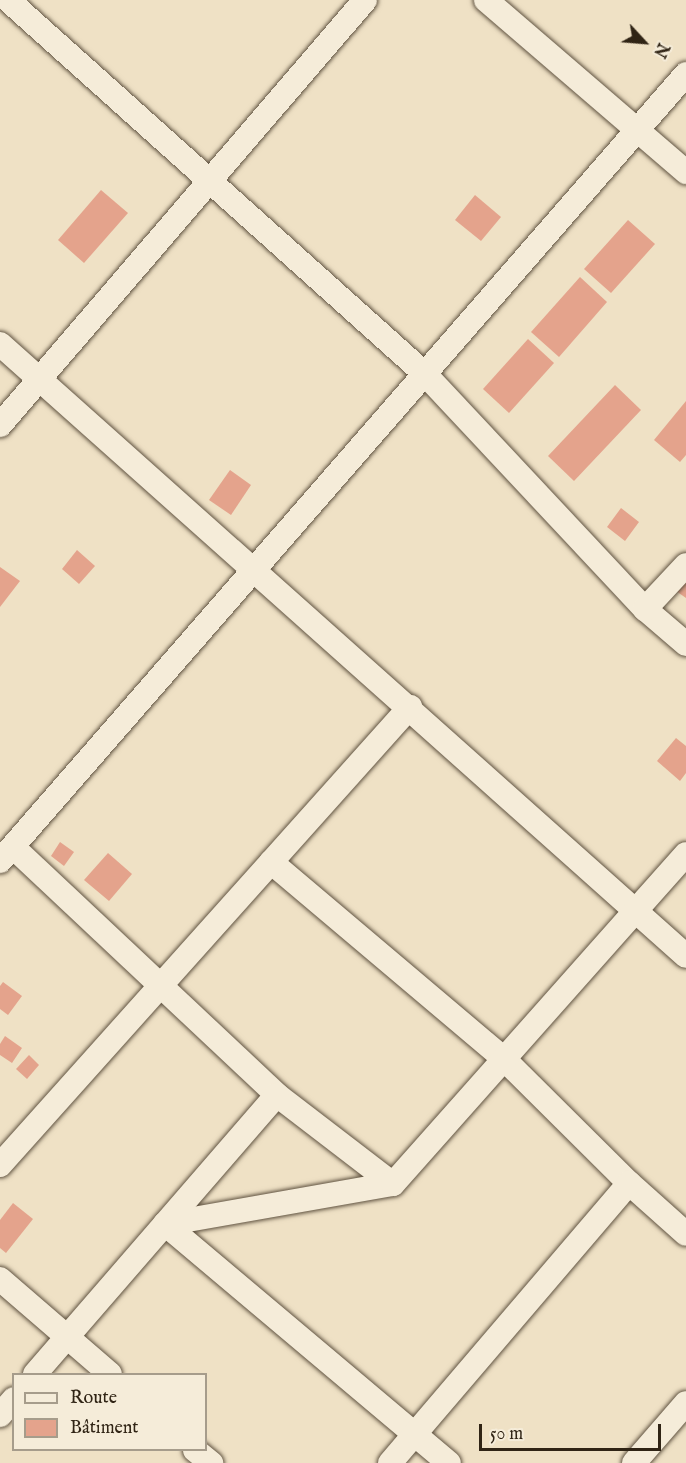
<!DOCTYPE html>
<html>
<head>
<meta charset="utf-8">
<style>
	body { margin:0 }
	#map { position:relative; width:686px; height:1463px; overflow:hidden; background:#efe1c5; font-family:"IM FELL English",serif }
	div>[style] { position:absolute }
	.building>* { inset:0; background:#e4a38c }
	.roads { filter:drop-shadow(0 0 2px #605341) drop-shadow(0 0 2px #605341) }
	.minor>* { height:24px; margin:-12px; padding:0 12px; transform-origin:12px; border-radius:12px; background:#f5ecd9 }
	span { translate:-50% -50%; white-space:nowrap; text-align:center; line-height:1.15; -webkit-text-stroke:4.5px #f5ecd9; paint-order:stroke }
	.legend { position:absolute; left:12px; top:1373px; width:195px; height:78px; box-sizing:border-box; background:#f5ecd9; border:2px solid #a69c8b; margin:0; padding:8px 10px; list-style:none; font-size:18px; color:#302415 }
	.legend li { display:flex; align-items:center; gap:12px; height:30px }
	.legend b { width:30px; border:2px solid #a69c8b }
	.north { position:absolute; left:614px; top:12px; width:60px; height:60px; -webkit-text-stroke:4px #f5ecd9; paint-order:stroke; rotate:116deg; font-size:16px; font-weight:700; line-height:24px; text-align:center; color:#302415 }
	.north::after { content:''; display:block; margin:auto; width:21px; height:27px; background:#302415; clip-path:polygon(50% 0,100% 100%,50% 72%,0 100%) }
	.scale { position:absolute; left:479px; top:1424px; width:182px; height:27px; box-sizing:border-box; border:3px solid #302415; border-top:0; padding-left:8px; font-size:18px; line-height:21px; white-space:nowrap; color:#302415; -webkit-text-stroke:4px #f5ecd9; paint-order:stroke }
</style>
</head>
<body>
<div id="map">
	<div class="building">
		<i style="clip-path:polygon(101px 190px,128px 213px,84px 263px,58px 240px)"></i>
		<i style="clip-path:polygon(475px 195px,501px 217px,481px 241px,455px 220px)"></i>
		<i style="clip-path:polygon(628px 220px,655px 244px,611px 293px,584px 269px)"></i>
		<i style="clip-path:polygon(580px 277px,607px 302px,559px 357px,531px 332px)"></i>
		<i style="clip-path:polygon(528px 339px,554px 363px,509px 413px,483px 389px)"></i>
		<i style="clip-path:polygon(615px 385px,641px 410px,574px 481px,548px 456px)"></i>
		<i style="clip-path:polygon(686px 401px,686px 455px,680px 462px,654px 440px)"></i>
		<i style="clip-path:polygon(230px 470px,251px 485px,231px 515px,209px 500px)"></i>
		<i style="clip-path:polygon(621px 508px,639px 522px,625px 541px,607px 527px)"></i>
		<i style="clip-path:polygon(77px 550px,95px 566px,79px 584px,62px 569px)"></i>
		<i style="clip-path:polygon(0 567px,20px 581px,0 607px)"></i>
		<i style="clip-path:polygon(686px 577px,686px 598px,676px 591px)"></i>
		<i style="clip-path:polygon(676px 738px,686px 746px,686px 773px,680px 781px,657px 761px)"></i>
		<i style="clip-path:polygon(60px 842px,74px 852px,64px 866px,51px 856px)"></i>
		<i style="clip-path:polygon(108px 853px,132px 874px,109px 901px,84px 880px)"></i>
		<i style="clip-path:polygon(3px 982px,22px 996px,8px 1015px,0 1009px,0 986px)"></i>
		<i style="clip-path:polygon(5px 1036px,22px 1048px,12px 1063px,0 1055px,0 1044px)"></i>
		<i style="clip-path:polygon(29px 1055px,39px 1065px,27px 1079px,16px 1069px)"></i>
		<i style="clip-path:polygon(13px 1203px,33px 1219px,6px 1253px,0 1248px,0 1220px)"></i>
	</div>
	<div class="roads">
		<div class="minor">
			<i style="left:8px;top:0;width:560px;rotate:41.89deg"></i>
			<i style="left:425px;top:374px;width:322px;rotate:46.9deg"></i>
			<i style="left:645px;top:609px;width:54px;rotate:40.5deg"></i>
			<i style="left:486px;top:0;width:264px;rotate:40.7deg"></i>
			<i style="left:0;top:344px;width:919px;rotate:41.74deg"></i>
			<i style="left:0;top:425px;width:560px;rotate:-49.34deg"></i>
			<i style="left:645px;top:609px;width:60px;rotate:-47deg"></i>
			<i style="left:13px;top:847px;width:362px;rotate:43.2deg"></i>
			<i style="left:277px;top:1095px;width:146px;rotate:37.5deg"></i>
			<i style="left:0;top:861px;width:1044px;rotate:-48.92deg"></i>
			<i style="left:271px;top:862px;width:305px;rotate:40.2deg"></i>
			<i style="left:504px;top:1059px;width:176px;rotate:44.8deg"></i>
			<i style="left:629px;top:1183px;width:76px;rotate:41.8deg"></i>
			<i style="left:0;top:1165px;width:615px;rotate:-48.17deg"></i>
			<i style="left:165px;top:1224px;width:231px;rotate:-10deg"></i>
			<i style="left:393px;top:1184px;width:441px;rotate:-48.4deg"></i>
			<i style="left:165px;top:1224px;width:371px;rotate:40.1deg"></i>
			<i style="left:0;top:1279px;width:145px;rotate:40.8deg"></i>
			<i style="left:35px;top:1374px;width:369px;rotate:-49.1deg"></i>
			<i style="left:0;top:1415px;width:21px;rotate:-49deg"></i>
			<i style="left:195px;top:1450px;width:21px;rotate:39deg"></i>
			<i style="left:390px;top:1463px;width:368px;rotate:-49.5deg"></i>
			<i style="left:634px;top:1463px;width:79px;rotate:-49.1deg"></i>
		</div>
	</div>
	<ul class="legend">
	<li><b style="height:8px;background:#f5ecd9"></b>Route</li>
	<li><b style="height:16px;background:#e4a38c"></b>Bâtiment</li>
	</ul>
	<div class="north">N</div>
	<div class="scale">50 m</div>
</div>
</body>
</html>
